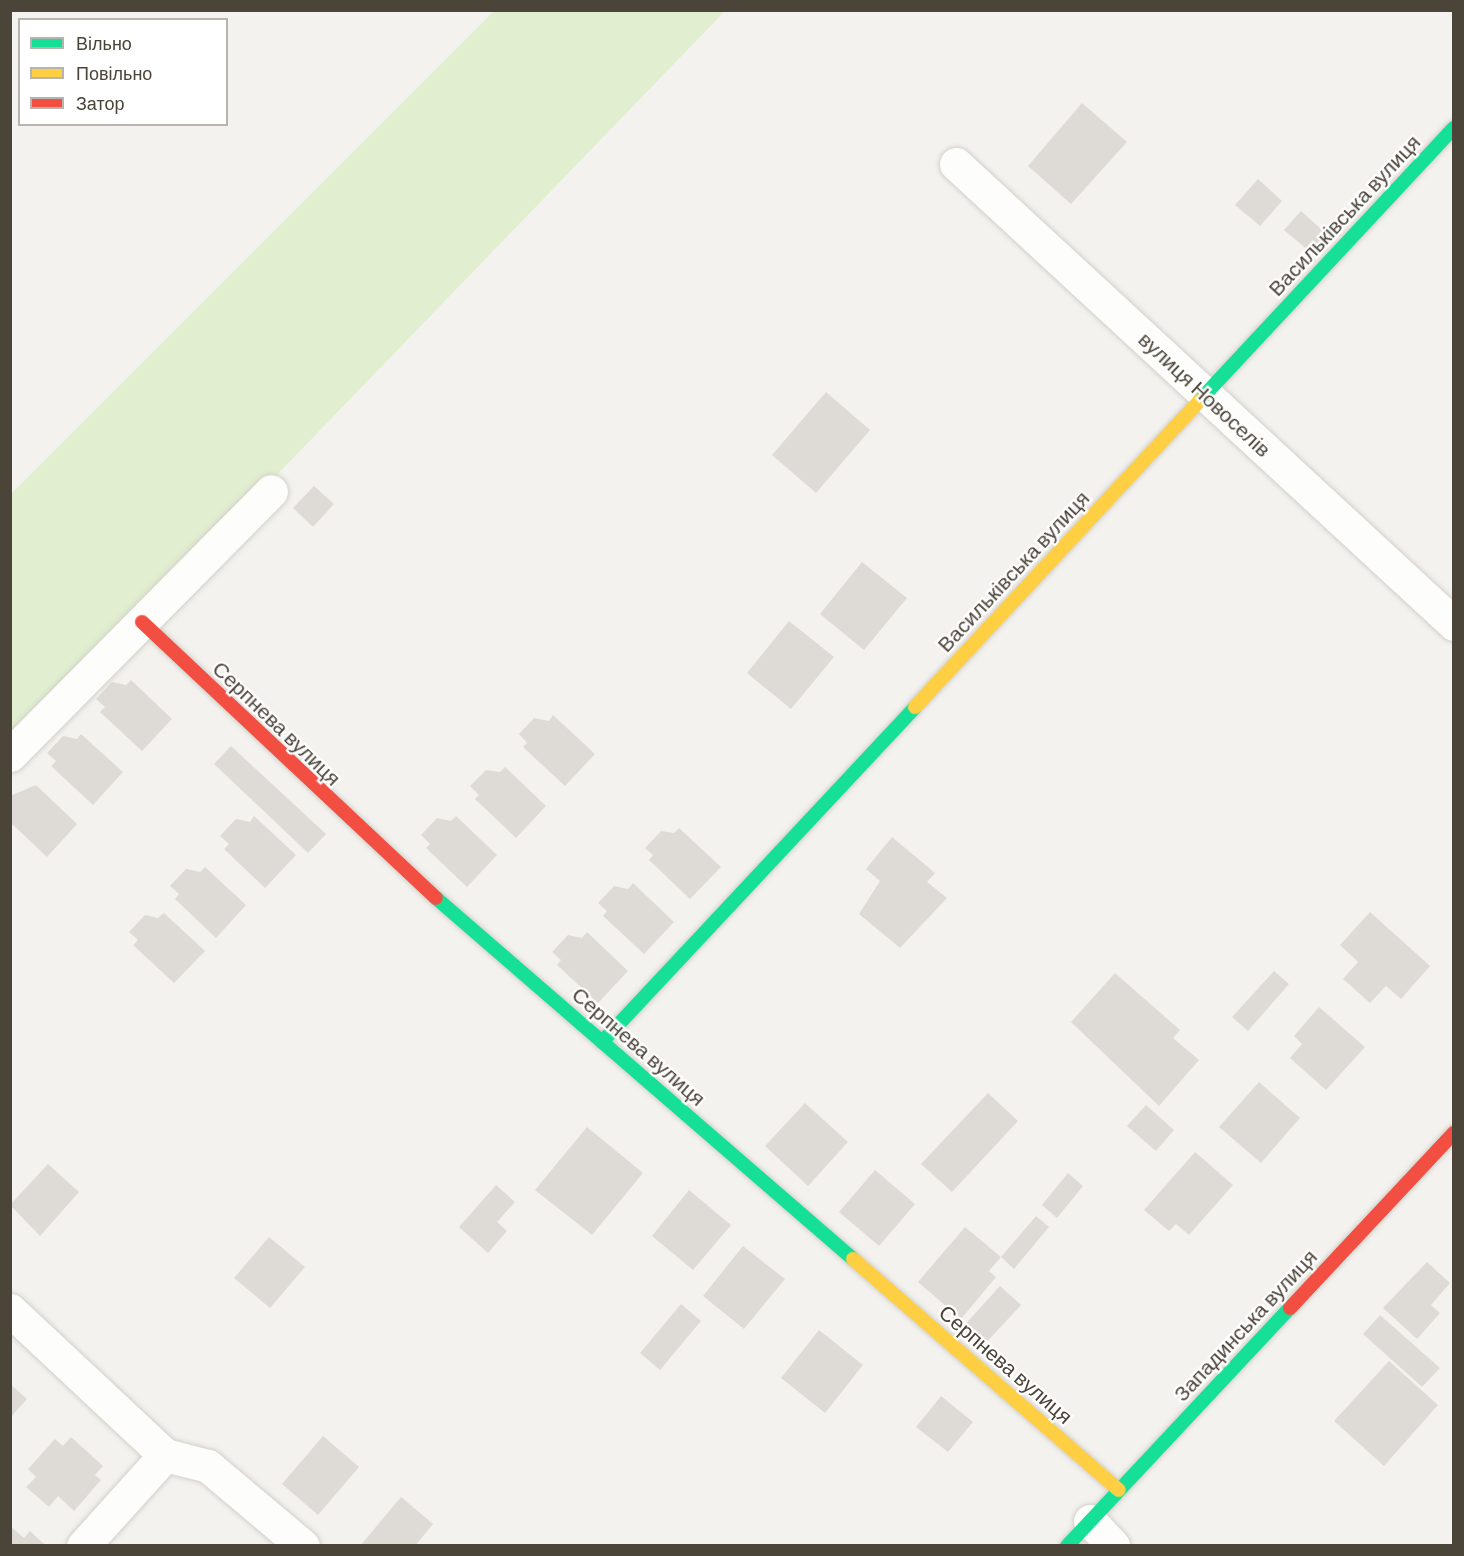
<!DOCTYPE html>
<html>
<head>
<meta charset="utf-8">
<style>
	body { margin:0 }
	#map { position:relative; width:1464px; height:1556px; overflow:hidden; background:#f4f2ee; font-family:Barlow,sans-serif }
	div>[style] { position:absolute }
	.green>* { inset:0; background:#e1eecf }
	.building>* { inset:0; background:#dedbd6 }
	.roads { filter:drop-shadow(0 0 2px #d2d0cb) drop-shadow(0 0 2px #d2d0cb) }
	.street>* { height:33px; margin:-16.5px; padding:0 16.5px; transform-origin:16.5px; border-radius:16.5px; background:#fdfdfc }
	.fast>* { height:14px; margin:-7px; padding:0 7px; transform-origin:7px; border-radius:7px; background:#16e098 }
	.slow>* { height:14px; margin:-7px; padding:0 7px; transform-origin:7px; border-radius:7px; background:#ffcf43 }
	.jam>* { height:14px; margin:-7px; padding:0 7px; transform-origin:7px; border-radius:7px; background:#f24e42 }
	span { translate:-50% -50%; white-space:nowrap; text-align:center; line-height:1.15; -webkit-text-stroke:4.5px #fff; paint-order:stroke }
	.street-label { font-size:21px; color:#4b4439 }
	.frame { position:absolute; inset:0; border:12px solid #4b4439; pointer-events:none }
	.legend { position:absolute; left:18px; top:18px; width:210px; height:108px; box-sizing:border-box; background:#fff; border:2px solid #b7b4b0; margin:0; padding:8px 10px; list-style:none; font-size:18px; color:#4b4439 }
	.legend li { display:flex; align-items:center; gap:12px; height:30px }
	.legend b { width:30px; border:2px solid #b7b4b0 }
</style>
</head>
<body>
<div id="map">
	<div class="green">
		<i style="clip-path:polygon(494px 11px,725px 11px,11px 750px,11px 494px)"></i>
	</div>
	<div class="building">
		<i style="clip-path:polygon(1082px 103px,1127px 142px,1071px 204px,1028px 166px)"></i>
		<i style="clip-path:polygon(1258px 179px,1282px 201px,1260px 226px,1235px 205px)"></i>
		<i style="clip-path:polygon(1301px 211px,1331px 238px,1315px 256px,1284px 230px)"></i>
		<i style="clip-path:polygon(826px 392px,870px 430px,816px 493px,772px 455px)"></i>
		<i style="clip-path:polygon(314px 486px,334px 504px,313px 527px,293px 508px)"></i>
		<i style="clip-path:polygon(862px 562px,907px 598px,864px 650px,820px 614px)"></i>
		<i style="clip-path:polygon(789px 621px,834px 657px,791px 709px,747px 673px)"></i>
		<i style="clip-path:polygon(131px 680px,172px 719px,142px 751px,100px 712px,105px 707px,96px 699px,112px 682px,126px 685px)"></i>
		<i style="clip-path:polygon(553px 715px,595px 754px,565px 786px,523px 747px,527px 743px,519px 734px,534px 718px,549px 721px)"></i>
		<i style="clip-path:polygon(81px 734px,123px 772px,93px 805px,51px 766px,56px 761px,47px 753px,63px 736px,77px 739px)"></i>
		<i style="clip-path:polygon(231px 746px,326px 834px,308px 853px,214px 764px)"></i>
		<i style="clip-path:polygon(505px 767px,546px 806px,516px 838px,475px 799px,479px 795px,470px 786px,486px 770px,500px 772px)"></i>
		<i style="clip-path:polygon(36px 785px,77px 824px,47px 857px,10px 822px,10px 796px)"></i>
		<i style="clip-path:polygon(254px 816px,296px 855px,265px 888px,224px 849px,229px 844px,220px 836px,236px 819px,250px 822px)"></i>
		<i style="clip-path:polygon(456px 816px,497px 855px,467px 887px,426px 848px,430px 844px,421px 835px,437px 818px,451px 821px)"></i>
		<i style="clip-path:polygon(679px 828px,721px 867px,690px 899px,649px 860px,653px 855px,645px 848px,661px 831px,674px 833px)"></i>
		<i style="clip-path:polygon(892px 837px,935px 873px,927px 882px,947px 898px,900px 948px,859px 914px,880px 881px,866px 869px)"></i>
		<i style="clip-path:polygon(205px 867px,246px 905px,216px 938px,175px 899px,179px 894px,170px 886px,186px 869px,200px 872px)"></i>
		<i style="clip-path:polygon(633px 883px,674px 922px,644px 954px,603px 916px,607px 911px,598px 903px,614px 886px,628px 889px)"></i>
		<i style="clip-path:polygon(1370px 912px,1430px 966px,1401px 999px,1386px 986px,1370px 1003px,1343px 979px,1358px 962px,1340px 945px)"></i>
		<i style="clip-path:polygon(164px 913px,205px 951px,174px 983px,133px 945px,138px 940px,129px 932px,145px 915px,158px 918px)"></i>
		<i style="clip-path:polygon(587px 932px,628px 971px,598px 1003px,557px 965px,561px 960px,552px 952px,568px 935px,582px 938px)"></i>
		<i style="clip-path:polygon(1274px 971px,1289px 984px,1248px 1031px,1232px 1017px)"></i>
		<i style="clip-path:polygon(1115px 973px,1180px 1030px,1173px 1038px,1199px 1060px,1159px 1106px,1071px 1022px)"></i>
		<i style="clip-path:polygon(1319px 1007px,1365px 1047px,1326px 1090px,1290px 1058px,1302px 1044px,1294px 1036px)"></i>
		<i style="clip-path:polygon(1259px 1082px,1300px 1118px,1261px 1163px,1219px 1127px)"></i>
		<i style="clip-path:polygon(988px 1093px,1018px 1121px,952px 1192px,921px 1164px)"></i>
		<i style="clip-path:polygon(805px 1103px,848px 1142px,808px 1186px,765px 1146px)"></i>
		<i style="clip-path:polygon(1146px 1105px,1174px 1130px,1156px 1151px,1127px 1126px)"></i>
		<i style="clip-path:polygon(587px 1127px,643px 1173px,592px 1235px,535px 1190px)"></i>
		<i style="clip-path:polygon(1195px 1152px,1233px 1185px,1189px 1235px,1176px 1224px,1169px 1231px,1144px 1210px)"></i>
		<i style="clip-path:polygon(48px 1164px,79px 1192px,40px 1236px,10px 1205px)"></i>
		<i style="clip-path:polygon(875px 1170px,915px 1204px,879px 1246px,839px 1212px)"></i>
		<i style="clip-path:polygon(1068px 1173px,1083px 1186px,1057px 1218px,1042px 1205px)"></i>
		<i style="clip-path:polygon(496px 1185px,515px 1202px,497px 1222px,507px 1231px,488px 1253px,459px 1227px)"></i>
		<i style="clip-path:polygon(689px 1190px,731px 1225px,693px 1270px,652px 1236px)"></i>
		<i style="clip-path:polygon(1036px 1216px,1049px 1227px,1014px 1269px,1001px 1257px)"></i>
		<i style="clip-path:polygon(965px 1227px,1001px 1257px,989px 1271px,996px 1277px,961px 1319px,918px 1282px)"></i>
		<i style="clip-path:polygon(269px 1237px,305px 1267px,270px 1308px,234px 1278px)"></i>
		<i style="clip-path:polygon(743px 1246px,785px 1279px,744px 1329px,703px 1296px)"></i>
		<i style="clip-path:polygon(1427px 1262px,1450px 1283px,1431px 1305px,1440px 1313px,1417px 1339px,1383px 1308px)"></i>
		<i style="clip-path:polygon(1000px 1286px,1021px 1305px,981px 1348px,961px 1329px)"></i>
		<i style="clip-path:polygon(681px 1304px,701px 1321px,660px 1370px,640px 1353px)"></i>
		<i style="clip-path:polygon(1380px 1315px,1440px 1368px,1422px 1387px,1363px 1334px)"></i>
		<i style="clip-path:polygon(819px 1330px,863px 1365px,825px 1413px,781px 1378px)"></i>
		<i style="clip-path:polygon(1389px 1361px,1438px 1405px,1384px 1466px,1334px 1421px)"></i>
		<i style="clip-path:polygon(10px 1384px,27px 1399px,10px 1418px)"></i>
		<i style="clip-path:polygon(941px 1396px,973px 1422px,948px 1452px,916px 1427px)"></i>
		<i style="clip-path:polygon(323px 1436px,359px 1467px,318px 1515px,282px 1484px)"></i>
		<i style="clip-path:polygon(71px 1437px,103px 1466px,95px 1475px,101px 1480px,74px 1511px,58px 1496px,49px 1507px,26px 1487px,36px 1477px,28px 1469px,55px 1439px,63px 1446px)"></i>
		<i style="clip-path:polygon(401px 1497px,433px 1524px,415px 1546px,360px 1546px)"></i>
		<i style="clip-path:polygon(10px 1526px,24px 1538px,30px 1531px,46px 1546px,10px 1546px)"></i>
	</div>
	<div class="roads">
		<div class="street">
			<i style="left:956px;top:164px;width:678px;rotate:42.73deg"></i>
			<i style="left:10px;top:755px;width:371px;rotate:-45.3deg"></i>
			<i style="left:10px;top:1310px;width:212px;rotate:43.1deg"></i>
			<i style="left:165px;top:1455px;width:44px;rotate:14.3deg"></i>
			<i style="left:208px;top:1466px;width:124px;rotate:40.1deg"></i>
			<i style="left:1090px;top:1521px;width:34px;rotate:47deg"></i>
			<i style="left:83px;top:1546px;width:122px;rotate:-48deg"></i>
		</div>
		<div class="fast">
			<i style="left:1200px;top:400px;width:372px;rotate:-47deg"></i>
			<i style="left:436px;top:898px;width:552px;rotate:40.88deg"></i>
			<i style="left:602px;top:1042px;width:458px;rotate:-46.9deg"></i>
			<i style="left:1067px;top:1546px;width:326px;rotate:-46.9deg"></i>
		</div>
		<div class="slow">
			<i style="left:915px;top:707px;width:419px;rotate:-47.1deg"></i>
			<i style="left:853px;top:1259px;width:352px;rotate:41deg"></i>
		</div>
		<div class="jam">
			<i style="left:142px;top:622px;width:403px;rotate:43.2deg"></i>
			<i style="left:1290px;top:1308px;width:240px;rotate:-46.9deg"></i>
		</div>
	</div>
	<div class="street-label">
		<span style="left:1344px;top:215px;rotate:-47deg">Васильківська вулиця</span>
		<span style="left:1205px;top:394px;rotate:43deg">вулиця Новоселів</span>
		<span style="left:1013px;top:571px;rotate:-47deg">Васильківська вулиця</span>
		<span style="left:277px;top:723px;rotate:44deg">Серпнева вулиця</span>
		<span style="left:639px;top:1046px;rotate:41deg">Серпнева вулиця</span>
		<span style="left:1245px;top:1325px;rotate:-47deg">Западинська вулиця</span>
		<span style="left:1006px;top:1364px;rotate:41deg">Серпнева вулиця</span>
	</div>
	<div class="frame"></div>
	<ul class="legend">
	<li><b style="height:8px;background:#16e098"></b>Вільно</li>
	<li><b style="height:8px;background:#ffcf43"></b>Повільно</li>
	<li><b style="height:8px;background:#f24e42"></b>Затор</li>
	</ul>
</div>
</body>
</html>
